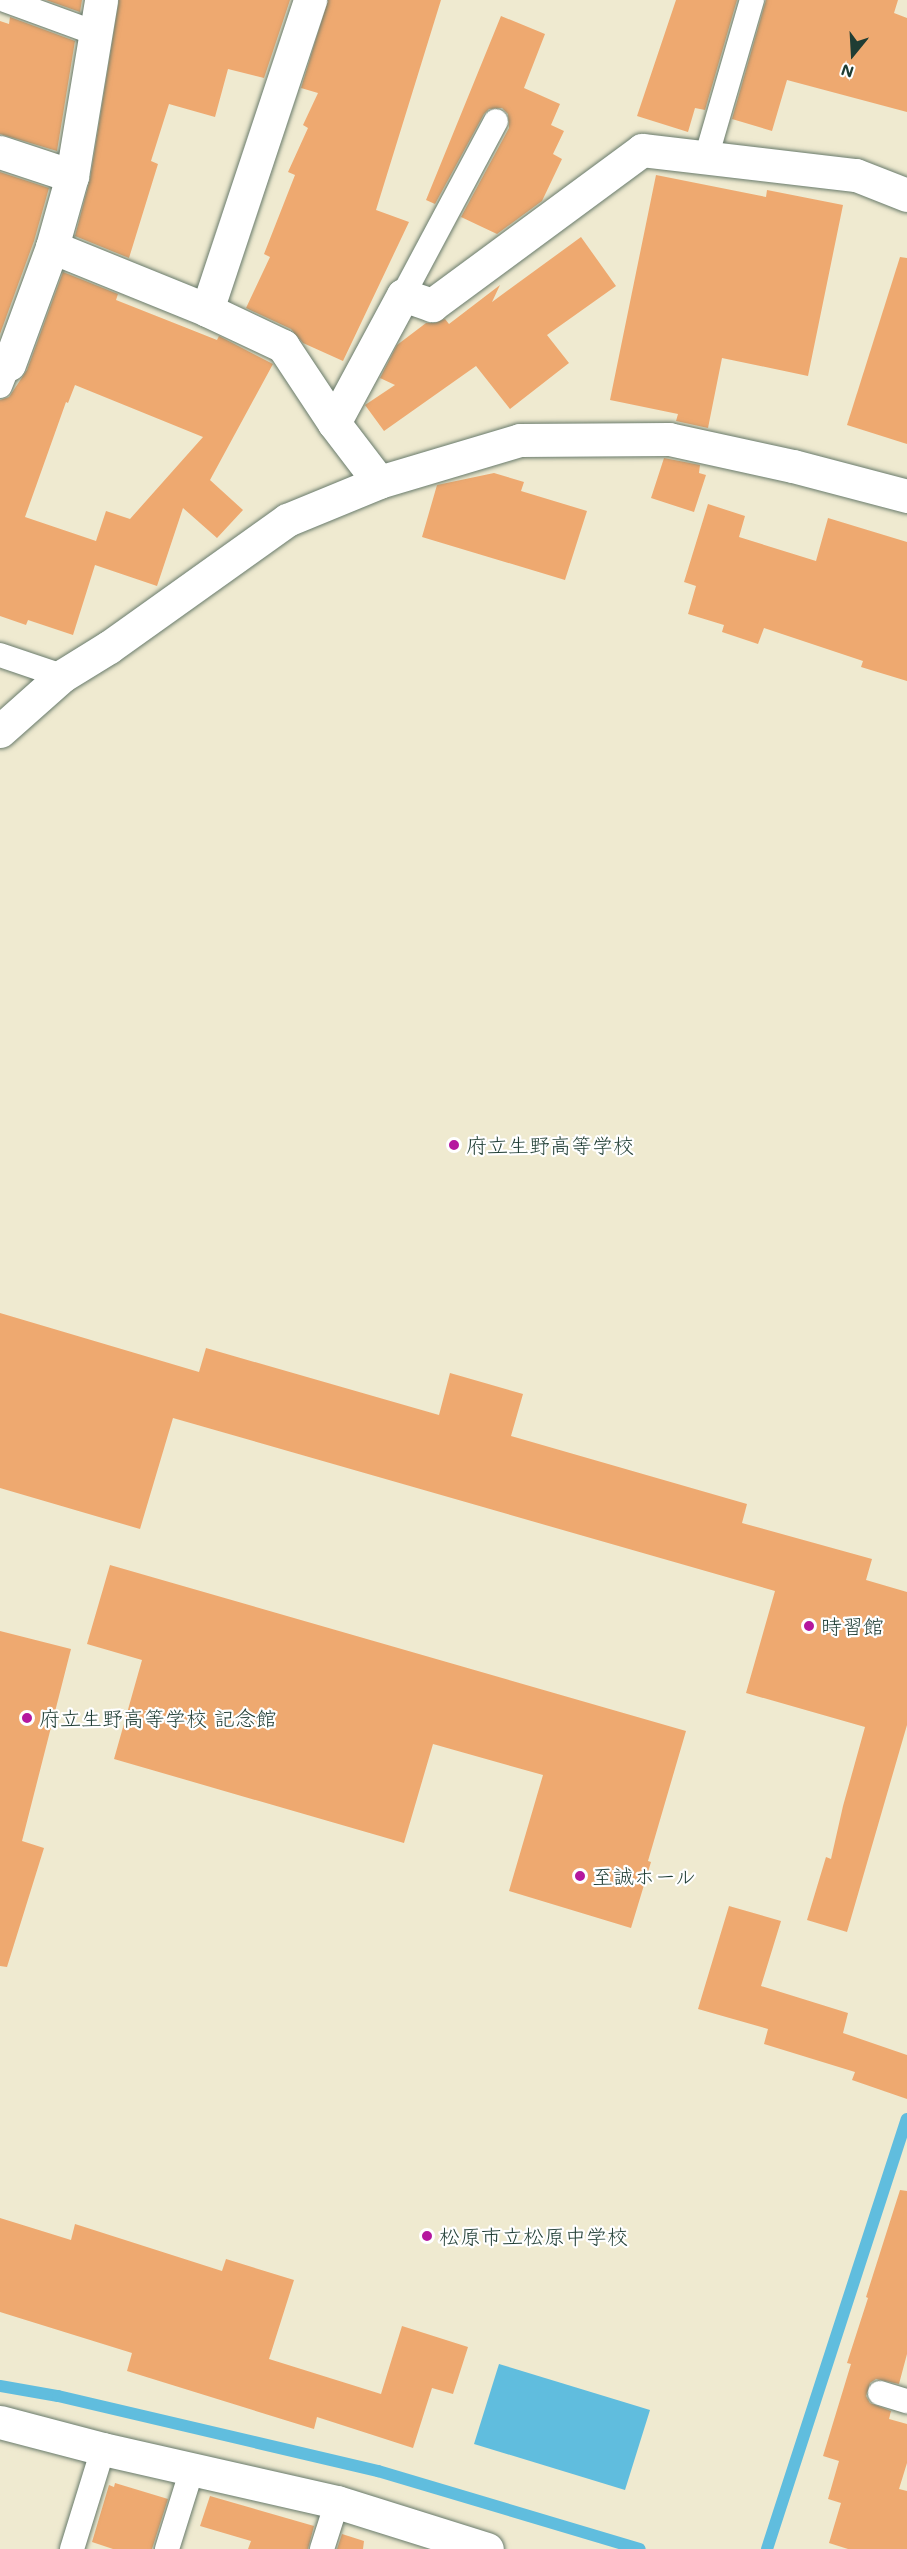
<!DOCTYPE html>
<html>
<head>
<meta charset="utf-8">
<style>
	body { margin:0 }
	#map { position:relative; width:907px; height:2549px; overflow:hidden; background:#efead0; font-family:Mali,"Klee One",sans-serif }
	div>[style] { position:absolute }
	.water>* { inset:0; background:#60bdde }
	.stream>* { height:12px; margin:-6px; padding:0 6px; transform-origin:6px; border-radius:6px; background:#60bdde }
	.building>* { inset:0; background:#eea970 }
	.roads { filter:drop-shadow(0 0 2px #687a6b) drop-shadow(0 0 2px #687a6b) }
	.service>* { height:24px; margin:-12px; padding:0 12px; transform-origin:12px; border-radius:12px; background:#fff }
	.minor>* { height:33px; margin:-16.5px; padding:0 16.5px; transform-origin:16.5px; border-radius:16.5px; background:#fff }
	.dots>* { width:16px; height:16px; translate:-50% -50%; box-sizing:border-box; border:3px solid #fff; border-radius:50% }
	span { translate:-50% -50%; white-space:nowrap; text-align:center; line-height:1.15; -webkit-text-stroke:4.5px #fff; paint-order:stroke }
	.poi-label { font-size:21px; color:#1f3d34 }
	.left { translate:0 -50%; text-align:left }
	.north { position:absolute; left:823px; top:24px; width:60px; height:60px; -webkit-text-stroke:4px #fff; paint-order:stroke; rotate:198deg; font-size:16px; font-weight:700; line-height:24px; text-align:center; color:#1f3d34 }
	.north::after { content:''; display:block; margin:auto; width:21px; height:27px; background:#1f3d34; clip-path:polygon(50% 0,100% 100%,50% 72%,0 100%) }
</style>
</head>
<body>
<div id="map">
	<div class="water">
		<i style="clip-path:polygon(499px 2364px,650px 2410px,625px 2490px,474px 2444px)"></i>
	</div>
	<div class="stream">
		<i style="left:0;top:2386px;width:59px;rotate:9.8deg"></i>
		<i style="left:58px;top:2396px;width:329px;rotate:13.2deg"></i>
		<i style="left:378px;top:2471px;width:273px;rotate:16.6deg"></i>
		<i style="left:767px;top:2549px;width:452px;rotate:-72deg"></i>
	</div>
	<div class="building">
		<i style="clip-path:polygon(46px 0,82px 0,80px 12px)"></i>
		<i style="clip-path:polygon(119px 0,290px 0,264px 78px,228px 69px,215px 117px,169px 104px,151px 161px,158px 164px,129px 258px,75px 236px,90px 179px)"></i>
		<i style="clip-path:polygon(328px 0,441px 0,376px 210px,409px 222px,343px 361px,303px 343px,291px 329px,246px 308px,270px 257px,264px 254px,295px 175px,288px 172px,308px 128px,303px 125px,318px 93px,301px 88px)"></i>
		<i style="clip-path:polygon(676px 0,737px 0,705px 110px,695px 108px,688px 132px,637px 116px)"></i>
		<i style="clip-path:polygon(766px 0,898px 0,894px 13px,907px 18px,907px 112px,787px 80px,772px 131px,732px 119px)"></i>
		<i style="clip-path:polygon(501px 16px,545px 34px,524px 88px,560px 104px,551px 125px,564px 131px,553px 154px,562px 159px,542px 201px,497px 234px,461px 217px,509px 128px,508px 114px,502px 108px,489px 109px,484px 114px,435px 204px,426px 200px)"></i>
		<i style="clip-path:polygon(10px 17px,75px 41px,57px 151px,0 134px,0 21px,9px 24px)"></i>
		<i style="clip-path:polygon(0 172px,49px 188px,34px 241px,0 334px)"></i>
		<i style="clip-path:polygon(656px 175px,766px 197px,767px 190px,843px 205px,808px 376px,722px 358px,708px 428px,676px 421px,678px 414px,610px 400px)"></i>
		<i style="clip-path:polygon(581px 237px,616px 286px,547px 335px,569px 363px,510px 409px,476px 366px,384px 431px,365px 405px,395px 385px,380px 378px,397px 345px,426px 323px,435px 323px,445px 319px,449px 324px,500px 285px,492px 302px)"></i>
		<i style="clip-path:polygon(900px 257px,907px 258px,907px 444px,847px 425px)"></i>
		<i style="clip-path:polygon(evenodd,63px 272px,118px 294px,116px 300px,217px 340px,219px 336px,273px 364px,210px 480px,243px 510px,217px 538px,183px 508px,157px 586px,95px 565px,73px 635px,28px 620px,26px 625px,0 616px,0 400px,9px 397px,27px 370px,63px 272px,75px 385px,203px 437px,130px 519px,106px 511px,96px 541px,25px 517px,66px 402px,68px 403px,75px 385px)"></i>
		<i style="clip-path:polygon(664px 458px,700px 465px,699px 473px,706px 475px,694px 512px,651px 498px)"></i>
		<i style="clip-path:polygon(494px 473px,524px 482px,521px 491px,587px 511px,565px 580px,422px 537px,437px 485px)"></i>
		<i style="clip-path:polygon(708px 504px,745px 516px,739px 537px,816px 561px,828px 518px,907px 542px,907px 681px,861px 667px,863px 661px,764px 628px,758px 644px,722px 632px,724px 625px,688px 614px,696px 586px,684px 582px)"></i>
		<i style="clip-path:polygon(0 1313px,199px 1372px,206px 1348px,439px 1415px,450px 1373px,523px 1394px,511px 1436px,747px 1504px,742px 1523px,872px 1559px,866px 1580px,907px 1592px,907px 1725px,847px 1932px,807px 1920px,826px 1857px,831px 1859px,843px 1806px,865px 1727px,746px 1693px,775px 1591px,173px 1418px,140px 1529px,0 1488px)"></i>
		<i style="clip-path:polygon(110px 1565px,686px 1731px,648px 1861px,651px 1862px,631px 1928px,509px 1891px,543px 1775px,433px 1744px,404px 1843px,114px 1759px,142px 1660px,87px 1644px)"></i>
		<i style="clip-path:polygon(0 1631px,71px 1649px,22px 1841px,44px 1848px,7px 1967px,0 1966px)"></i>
		<i style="clip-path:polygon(729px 1906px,781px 1921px,761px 1986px,848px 2013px,843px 2033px,907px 2055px,907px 2099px,852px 2080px,855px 2072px,764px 2044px,768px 2029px,698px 2009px)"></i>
		<i style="clip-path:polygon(900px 2190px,907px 2191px,907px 2354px,899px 2384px,876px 2379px,870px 2383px,866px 2396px,870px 2403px,891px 2411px,889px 2419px,907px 2424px,907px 2463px,899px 2489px,907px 2491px,907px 2549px,848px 2549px,829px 2543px,841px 2503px,828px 2499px,839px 2461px,823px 2456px,851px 2364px,847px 2363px,868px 2298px,866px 2297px)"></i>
		<i style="clip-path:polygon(0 2218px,71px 2240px,75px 2224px,222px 2271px,226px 2259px,294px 2280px,269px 2359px,381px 2394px,402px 2326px,468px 2347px,453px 2394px,432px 2388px,413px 2448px,317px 2417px,314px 2429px,127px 2371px,132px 2353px,0 2312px)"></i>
		<i style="clip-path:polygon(115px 2483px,168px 2499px,152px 2549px,113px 2549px,92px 2542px,109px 2485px,114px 2487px)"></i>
		<i style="clip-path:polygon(210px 2496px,314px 2526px,308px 2549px,248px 2549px,251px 2541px,200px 2526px)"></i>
		<i style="clip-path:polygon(342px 2534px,364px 2541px,363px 2549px,337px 2549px)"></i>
	</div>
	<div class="roads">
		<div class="service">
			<i style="left:5px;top:0;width:96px;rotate:20.1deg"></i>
			<i style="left:706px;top:158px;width:165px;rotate:-73.8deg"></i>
			<i style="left:403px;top:295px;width:197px;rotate:-61.9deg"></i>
			<i style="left:0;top:386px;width:24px;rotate:-68deg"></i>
			<i style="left:0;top:655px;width:65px;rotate:18.7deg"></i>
			<i style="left:880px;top:2393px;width:28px;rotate:17deg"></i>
			<i style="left:72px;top:2549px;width:105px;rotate:-72.8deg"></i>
			<i style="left:167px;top:2549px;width:84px;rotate:-72.6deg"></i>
			<i style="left:322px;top:2549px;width:49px;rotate:-72.3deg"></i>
		</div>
		<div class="minor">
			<i style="left:0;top:152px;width:76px;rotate:18.4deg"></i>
			<i style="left:52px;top:247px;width:167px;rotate:22.1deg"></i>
			<i style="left:207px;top:310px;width:84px;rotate:25.3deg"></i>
			<i style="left:283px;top:346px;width:92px;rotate:56.5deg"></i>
			<i style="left:334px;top:423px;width:74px;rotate:52.7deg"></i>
			<i style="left:207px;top:310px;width:327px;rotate:-71.6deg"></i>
			<i style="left:0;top:361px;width:9px;rotate:18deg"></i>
			<i style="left:9px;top:364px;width:125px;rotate:-69.8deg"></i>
			<i style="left:52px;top:247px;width:74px;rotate:-74.3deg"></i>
			<i style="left:72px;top:176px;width:178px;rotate:-80.6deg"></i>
			<i style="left:334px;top:423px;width:145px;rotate:-61.7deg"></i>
			<i style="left:403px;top:295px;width:31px;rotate:19deg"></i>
			<i style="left:432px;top:305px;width:261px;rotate:-36.4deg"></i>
			<i style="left:642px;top:150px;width:215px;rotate:6.7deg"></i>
			<i style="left:856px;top:175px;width:55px;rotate:21.4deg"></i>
			<i style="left:0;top:731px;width:83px;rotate:-41.6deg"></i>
			<i style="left:62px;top:676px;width:55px;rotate:-31.7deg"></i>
			<i style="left:109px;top:647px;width:219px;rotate:-35.5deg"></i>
			<i style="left:287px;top:520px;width:100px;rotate:-22.4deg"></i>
			<i style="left:379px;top:482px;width:147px;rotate:-16.6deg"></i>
			<i style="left:520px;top:440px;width:149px;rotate:-0.4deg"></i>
			<i style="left:669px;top:439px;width:127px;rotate:12.3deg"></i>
			<i style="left:793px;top:466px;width:118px;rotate:14.7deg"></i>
			<i style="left:0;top:2422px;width:106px;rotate:14.7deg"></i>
			<i style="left:103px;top:2449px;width:240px;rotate:12.8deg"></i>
			<i style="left:337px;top:2502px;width:157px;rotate:17.4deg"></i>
		</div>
	</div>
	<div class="dots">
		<i style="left:454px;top:1145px;background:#b5179e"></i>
		<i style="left:809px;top:1626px;background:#b5179e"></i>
		<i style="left:27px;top:1718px;background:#b5179e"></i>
		<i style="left:580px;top:1876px;background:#b5179e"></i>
		<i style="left:427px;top:2236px;background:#b5179e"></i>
	</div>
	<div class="poi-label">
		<span class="left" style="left:466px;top:1145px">府立生野高等学校</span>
		<span class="left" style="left:821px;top:1626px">時習館</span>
		<span class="left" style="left:39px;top:1718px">府立生野高等学校 記念館</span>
		<span class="left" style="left:592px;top:1876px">至誠ホール</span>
		<span class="left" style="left:439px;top:2236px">松原市立松原中学校</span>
	</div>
	<div class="north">N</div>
</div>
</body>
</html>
